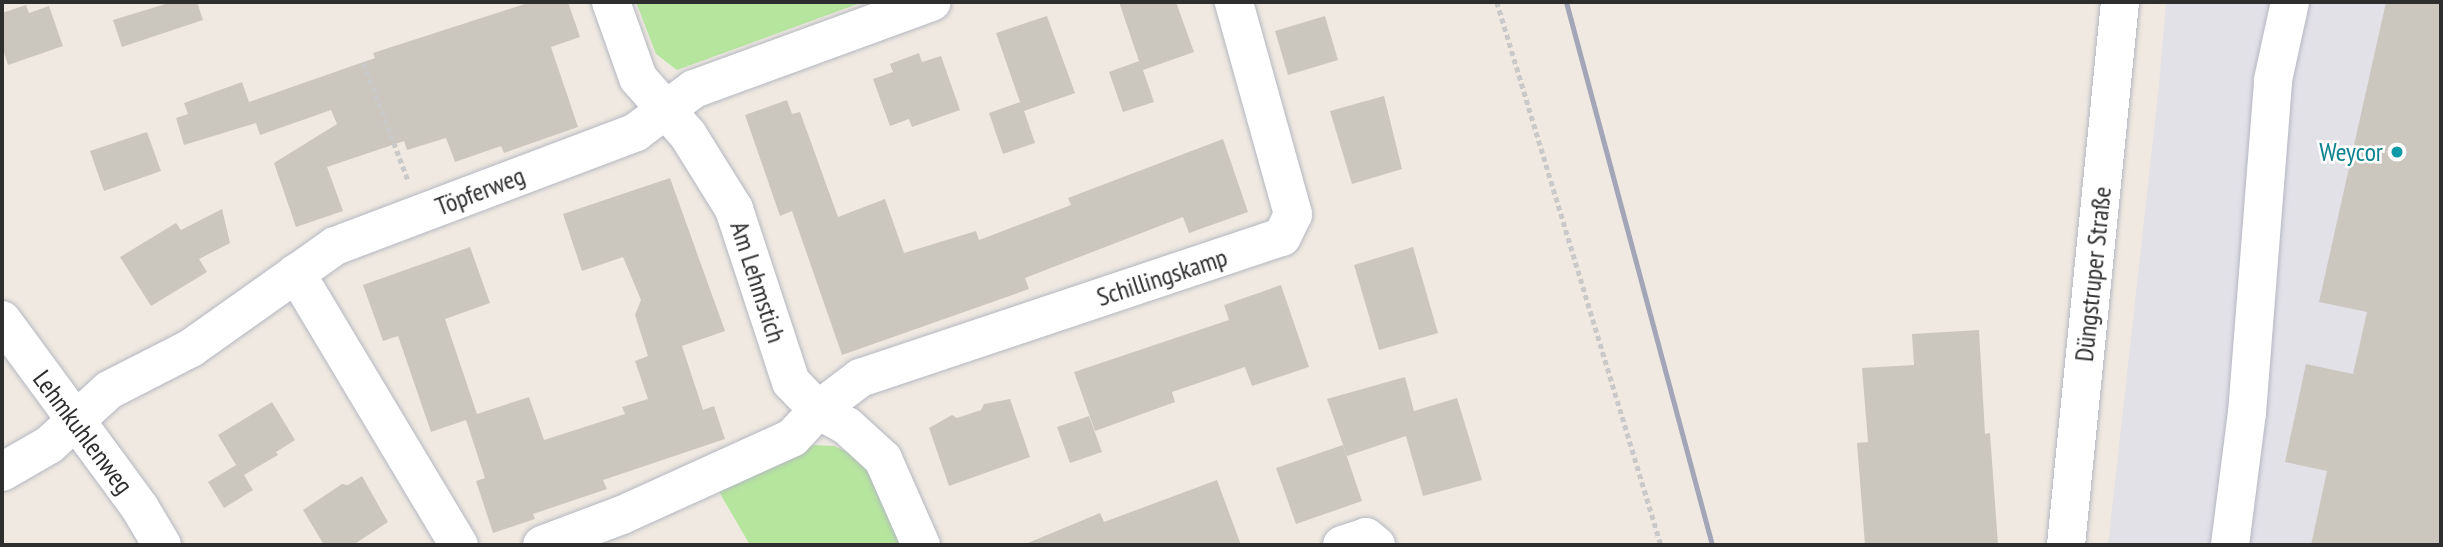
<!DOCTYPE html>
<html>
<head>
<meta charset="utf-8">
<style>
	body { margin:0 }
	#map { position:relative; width:2443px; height:547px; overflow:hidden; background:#efe9e1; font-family:"PT Sans Narrow",sans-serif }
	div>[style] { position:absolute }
	.industrial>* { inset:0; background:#e3e1e8 }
	.green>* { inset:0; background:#b6e59e }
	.building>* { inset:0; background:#cbc7bf }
	.path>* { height:4.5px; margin-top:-2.25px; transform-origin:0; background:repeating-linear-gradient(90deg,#c9c9c9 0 5px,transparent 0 8.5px) }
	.roads { filter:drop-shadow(0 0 2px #b4b7c1) drop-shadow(0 0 2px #b4b7c1) }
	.minor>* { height:38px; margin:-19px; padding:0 19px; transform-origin:19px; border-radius:19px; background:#fff }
	.rail>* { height:5px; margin:-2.5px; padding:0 2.5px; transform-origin:2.5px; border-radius:2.5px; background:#a3a6b8 }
	.dots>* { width:19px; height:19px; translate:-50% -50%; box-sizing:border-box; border:4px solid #fff; border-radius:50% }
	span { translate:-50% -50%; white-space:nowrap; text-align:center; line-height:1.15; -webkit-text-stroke:5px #fff; paint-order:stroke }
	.culture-label { font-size:26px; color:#0d838f }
	.right { translate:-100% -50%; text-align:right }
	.street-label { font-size:26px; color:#2e2e2e }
	.frame { position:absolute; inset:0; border:4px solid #2e2e2e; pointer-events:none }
</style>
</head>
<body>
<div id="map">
	<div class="industrial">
		<i style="clip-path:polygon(2166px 2px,2441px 2px,2441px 545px,2108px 545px,2159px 85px)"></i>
	</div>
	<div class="green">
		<i style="clip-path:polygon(636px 2px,863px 2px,677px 70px,656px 54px)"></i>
		<i style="clip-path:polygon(814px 445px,834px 446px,859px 457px,877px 476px,904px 545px,750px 545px,718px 490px)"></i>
	</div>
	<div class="building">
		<i style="clip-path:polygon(172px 2px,197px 2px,203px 20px,122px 47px,113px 20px)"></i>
		<i style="clip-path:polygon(531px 2px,568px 2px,580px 37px,551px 47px,578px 127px,504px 153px,501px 146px,455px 162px,446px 138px,407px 150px,404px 141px,327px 167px,343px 211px,296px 227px,274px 163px,337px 124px,331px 110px,260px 135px,256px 123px,184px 145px,176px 118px,188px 114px,184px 103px,242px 82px,249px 102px,375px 58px,373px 53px)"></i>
		<i style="clip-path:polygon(1119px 2px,1176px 2px,1194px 52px,1143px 70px,1154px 102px,1123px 112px,1109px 72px,1139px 61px)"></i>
		<i style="clip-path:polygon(2386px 2px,2441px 2px,2441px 545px,2311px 545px,2327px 471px,2285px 462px,2306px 364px,2353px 374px,2367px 312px,2319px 302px)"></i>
		<i style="clip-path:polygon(26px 5px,29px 13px,49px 6px,63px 46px,8px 65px,2px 47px,2px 13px)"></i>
		<i style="clip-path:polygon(1047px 16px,1075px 93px,1024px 111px,1035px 143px,1003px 154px,989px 113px,1020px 102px,996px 33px)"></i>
		<i style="clip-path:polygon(1325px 16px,1338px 60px,1288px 75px,1275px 31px)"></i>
		<i style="clip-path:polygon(919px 53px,922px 62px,941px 56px,960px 110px,912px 127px,909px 119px,890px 126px,873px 79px,893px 72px,890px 64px)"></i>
		<i style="clip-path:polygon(1384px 96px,1402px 169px,1352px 184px,1330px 111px)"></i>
		<i style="clip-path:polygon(787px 100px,792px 114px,800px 112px,838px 217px,885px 199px,904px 253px,976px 231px,979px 240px,1071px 205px,1068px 198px,1223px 139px,1248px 212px,1189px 233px,1183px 217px,1025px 278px,1029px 289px,842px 355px,792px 211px,780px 216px,745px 115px)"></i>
		<i style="clip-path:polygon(147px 132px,161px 171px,104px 191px,90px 151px)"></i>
		<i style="clip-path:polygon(670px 178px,725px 331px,682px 346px,703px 410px,714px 406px,725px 439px,603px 480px,607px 489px,533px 514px,535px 519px,493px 533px,476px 481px,485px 478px,466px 420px,431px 432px,398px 336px,383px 341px,363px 285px,470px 247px,490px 303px,445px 319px,477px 414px,529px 397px,544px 440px,625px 414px,622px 407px,648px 399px,635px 361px,648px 356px,635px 315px,641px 300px,623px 257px,582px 271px,563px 214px)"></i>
		<i style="clip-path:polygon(222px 209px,230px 243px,199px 259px,207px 272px,151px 306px,120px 257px,176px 223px,181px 230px)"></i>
		<i style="clip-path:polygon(1413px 247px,1438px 333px,1379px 350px,1354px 265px)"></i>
		<i style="clip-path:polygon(1281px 285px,1309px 367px,1252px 386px,1245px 367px,1172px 392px,1175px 402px,1095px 431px,1074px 372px,1229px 320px,1224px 305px)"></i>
		<i style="clip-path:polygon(1979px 330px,1985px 434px,1990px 433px,1998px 545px,1865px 545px,1857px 443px,1868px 442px,1862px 368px,1914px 365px,1912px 334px)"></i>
		<i style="clip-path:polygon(1405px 377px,1414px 411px,1457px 398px,1482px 480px,1423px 496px,1406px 436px,1347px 456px,1327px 399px)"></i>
		<i style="clip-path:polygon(1010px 399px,1030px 457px,949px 486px,929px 428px,952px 415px,957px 418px,981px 410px,984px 404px)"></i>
		<i style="clip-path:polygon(272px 402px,295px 440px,276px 452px,278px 455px,244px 475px,253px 490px,224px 508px,208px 482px,236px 465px,218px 435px)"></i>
		<i style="clip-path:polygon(1089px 416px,1102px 452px,1070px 463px,1057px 427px)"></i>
		<i style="clip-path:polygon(1343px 445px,1362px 501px,1296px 524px,1276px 468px)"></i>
		<i style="clip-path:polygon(362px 476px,388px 522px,353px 545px,324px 545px,303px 510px,342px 484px,348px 485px)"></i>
		<i style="clip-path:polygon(1217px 480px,1241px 545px,1023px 545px,1100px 513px,1104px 522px)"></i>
	</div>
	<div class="path">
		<i style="left:1497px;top:2px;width:567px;rotate:73.19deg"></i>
		<i style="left:364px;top:63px;width:125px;rotate:69.4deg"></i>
	</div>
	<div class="roads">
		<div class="minor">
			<i style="left:611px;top:2px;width:81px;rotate:70.4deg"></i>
			<i style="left:638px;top:78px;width:76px;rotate:48.7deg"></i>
			<i style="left:688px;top:135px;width:87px;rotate:58.1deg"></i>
			<i style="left:734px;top:209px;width:182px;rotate:71.8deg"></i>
			<i style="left:791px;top:382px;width:39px;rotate:46deg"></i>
			<i style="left:818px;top:410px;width:33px;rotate:29deg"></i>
			<i style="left:847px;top:426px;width:49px;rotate:42.5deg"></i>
			<i style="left:883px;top:459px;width:94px;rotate:66.2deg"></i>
			<i style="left:296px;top:273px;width:317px;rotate:59.1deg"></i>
			<i style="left:2px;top:320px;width:233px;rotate:53.7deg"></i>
			<i style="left:140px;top:508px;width:43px;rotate:59.3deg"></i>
			<i style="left:2px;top:472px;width:54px;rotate:-29.9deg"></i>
			<i style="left:49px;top:445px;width:81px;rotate:-42.5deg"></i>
			<i style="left:109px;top:390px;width:92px;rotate:-27.1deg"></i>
			<i style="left:191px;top:348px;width:176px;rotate:-35.3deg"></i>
			<i style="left:335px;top:246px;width:322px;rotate:-20.7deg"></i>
			<i style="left:636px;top:132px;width:72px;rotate:-36.6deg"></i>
			<i style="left:694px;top:89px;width:253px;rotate:-20.1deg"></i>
			<i style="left:542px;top:545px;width:85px;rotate:-20.6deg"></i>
			<i style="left:622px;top:515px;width:187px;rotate:-24.4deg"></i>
			<i style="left:792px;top:438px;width:38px;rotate:-47deg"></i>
			<i style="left:818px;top:410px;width:53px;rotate:-37.3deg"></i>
			<i style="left:860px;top:378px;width:445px;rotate:-18.5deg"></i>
			<i style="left:1282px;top:237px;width:25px;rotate:-64deg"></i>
			<i style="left:1293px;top:214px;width:220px;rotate:-105.6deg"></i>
			<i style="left:1342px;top:545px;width:25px;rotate:-18deg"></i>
			<i style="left:1366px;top:537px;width:13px;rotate:39deg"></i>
			<i style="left:2066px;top:545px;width:546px;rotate:-84.32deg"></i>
			<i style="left:2230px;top:545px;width:133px;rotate:-82.7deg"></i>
			<i style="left:2247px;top:413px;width:334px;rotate:-85.5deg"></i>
			<i style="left:2273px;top:80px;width:80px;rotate:-77.7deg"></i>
		</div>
	</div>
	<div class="rail">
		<i style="left:1566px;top:2px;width:562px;rotate:74.95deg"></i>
	</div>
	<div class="dots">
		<i style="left:2397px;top:152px;background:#0f9aa8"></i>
	</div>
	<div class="culture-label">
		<span class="right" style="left:2383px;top:152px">Weycor</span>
	</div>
	<div class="street-label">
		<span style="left:480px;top:191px;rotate:-21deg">Töpferweg</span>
		<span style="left:2093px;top:274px;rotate:-84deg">Düngstruper Straße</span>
		<span style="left:1162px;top:277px;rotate:-18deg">Schillingskamp</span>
		<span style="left:758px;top:282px;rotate:72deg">Am Lehmstich</span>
		<span style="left:83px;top:432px;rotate:53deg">Lehmkuhlenweg</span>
	</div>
	<div class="frame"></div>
</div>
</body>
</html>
